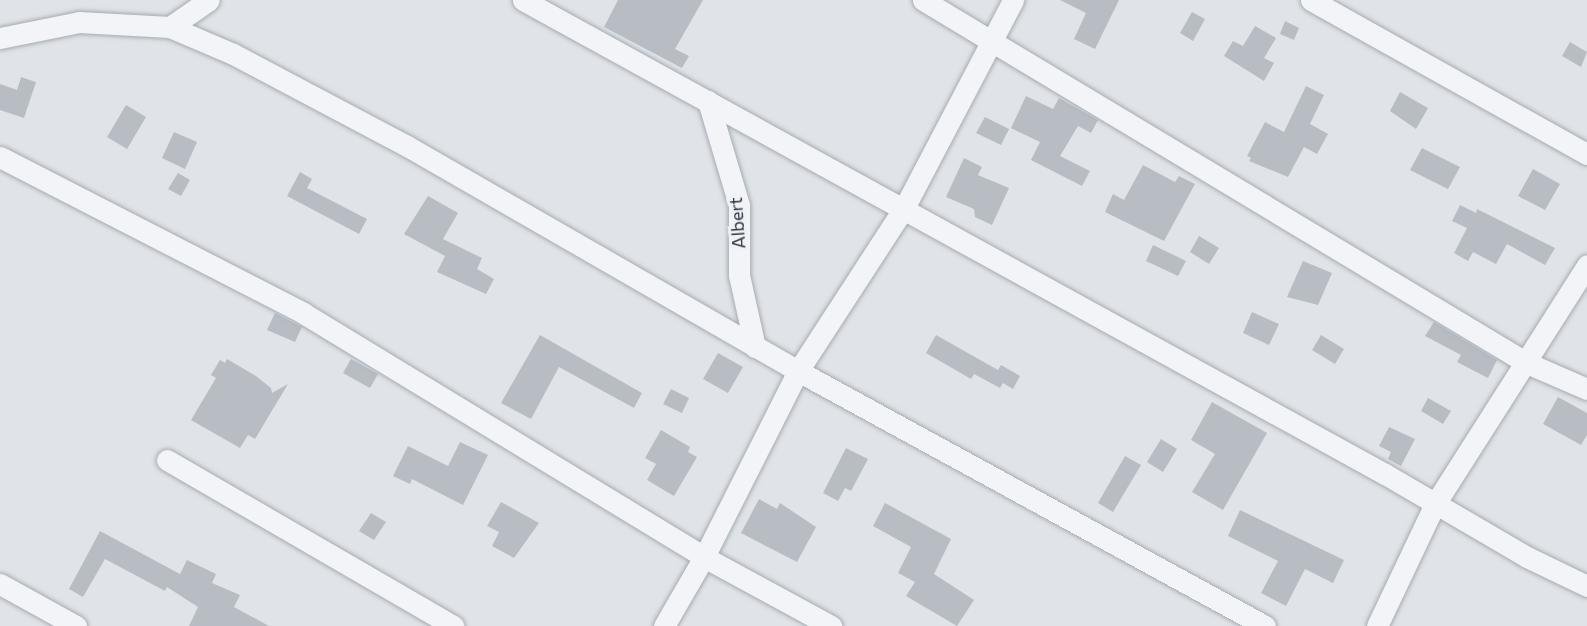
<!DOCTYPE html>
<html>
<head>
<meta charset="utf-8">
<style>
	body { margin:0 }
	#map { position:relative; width:1587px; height:626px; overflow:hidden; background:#e0e4e8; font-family:Commissioner,sans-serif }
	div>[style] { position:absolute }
	.building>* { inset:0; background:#b8bdc4 }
	.roads { filter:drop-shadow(0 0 2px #a6abb2) drop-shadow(0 0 2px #a6abb2) }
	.minor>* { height:21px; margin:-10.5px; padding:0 10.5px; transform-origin:10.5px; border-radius:10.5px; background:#f3f4f7 }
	span { translate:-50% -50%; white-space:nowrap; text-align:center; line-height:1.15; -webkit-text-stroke:6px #f0f2f6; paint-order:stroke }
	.street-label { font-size:18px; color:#2b323e }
</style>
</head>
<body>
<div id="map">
	<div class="building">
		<i style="clip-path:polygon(618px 0,703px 0,675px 49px,689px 56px,682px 68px,604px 27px)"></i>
		<i style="clip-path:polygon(1060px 0,1119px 0,1095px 49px,1074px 39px,1086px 13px)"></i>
		<i style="clip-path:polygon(1192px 12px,1205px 19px,1193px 41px,1180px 33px)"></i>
		<i style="clip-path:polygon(1285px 21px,1299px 28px,1294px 40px,1280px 34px)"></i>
		<i style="clip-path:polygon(1255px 26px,1276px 38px,1264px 58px,1274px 63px,1264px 81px,1224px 56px,1233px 41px,1243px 46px)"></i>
		<i style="clip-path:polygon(1570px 42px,1587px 52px,1581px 67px,1562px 56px)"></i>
		<i style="clip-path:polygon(21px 77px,36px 82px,24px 118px,0 110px,0 84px,17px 90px)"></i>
		<i style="clip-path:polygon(1306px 86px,1324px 95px,1310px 124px,1328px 134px,1317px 154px,1304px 147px,1288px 177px,1249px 161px,1251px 158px,1247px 156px,1265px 122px,1284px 132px)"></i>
		<i style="clip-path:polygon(1400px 92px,1428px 108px,1416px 129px,1390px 111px)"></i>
		<i style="clip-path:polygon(1026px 96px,1053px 109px,1059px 98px,1098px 120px,1091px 133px,1078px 126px,1060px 156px,1090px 171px,1082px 186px,1031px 160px,1040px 142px,1011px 128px)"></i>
		<i style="clip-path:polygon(126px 105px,146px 117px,127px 149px,107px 137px)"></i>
		<i style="clip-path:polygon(985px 117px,1009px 129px,1001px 145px,976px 133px)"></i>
		<i style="clip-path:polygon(174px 132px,197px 142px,185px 169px,162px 158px)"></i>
		<i style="clip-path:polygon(1422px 148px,1460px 167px,1448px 189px,1410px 170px)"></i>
		<i style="clip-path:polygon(964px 158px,982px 167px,978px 175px,1009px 188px,992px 225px,975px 217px,974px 209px,946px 197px)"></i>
		<i style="clip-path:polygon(1143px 165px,1175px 182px,1179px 176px,1195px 184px,1164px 241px,1105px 212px,1113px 194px,1124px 200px)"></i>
		<i style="clip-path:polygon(1533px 169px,1560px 184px,1545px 210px,1518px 196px)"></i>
		<i style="clip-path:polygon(300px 172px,312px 179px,307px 188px,367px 219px,359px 234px,287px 196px)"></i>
		<i style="clip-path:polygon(178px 173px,190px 180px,181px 196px,168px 189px)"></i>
		<i style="clip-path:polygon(428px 196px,458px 213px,443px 239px,482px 258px,477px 269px,494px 279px,486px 294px,437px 272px,445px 256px,404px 234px)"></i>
		<i style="clip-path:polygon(1460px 205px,1476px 213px,1477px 209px,1555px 248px,1545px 265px,1507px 244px,1496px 264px,1473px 252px,1468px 261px,1454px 253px,1467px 228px,1452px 221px)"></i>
		<i style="clip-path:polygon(1199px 236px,1219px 248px,1209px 264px,1190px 252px)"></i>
		<i style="clip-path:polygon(1153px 245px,1186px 261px,1178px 276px,1146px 261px)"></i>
		<i style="clip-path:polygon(1303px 261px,1332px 273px,1318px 305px,1287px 297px)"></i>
		<i style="clip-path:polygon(1252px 312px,1279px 324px,1269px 345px,1243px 333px)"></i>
		<i style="clip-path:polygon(275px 313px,302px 327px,295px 342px,267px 330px)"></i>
		<i style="clip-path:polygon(1434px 322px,1497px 360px,1488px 378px,1457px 362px,1461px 355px,1425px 336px)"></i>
		<i style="clip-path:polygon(540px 335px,642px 393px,634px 408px,559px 367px,531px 419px,501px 403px)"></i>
		<i style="clip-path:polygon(936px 335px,998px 370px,1001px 365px,1020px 376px,1013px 389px,1003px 383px,1000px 388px,974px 374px,971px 379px,926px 353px)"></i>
		<i style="clip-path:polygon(1321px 335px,1344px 349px,1335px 364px,1312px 350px)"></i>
		<i style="clip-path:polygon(718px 353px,743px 367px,728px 393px,703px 379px)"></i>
		<i style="clip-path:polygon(227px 359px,256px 376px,271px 388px,272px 393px,288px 384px,255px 439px,248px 435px,240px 448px,191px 420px,216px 378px,211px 375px,220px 360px,225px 363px)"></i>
		<i style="clip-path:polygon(351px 359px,378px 374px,370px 388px,343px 373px)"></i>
		<i style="clip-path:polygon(671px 389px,689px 398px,682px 413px,663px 404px)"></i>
		<i style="clip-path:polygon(1558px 397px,1587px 413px,1587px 435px,1581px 445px,1543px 424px)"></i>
		<i style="clip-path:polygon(1428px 398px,1451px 411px,1443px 424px,1421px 411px)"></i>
		<i style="clip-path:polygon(1212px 402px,1267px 433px,1223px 510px,1192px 492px,1215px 454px,1191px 440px)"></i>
		<i style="clip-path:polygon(1389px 427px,1415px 439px,1401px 466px,1388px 459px,1391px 452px,1379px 446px)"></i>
		<i style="clip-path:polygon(661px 430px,690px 447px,688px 452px,697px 457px,674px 496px,647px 480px,656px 464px,645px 458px)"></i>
		<i style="clip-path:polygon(1161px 439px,1177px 449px,1163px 472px,1147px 462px)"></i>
		<i style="clip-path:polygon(460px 442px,488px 455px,463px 505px,412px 479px,410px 484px,393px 476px,408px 446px,448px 466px)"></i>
		<i style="clip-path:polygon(846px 448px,868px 459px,851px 491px,845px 488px,838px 501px,823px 493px)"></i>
		<i style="clip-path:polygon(1125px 456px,1141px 465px,1113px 512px,1098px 503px)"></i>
		<i style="clip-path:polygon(759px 499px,777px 509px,780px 503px,816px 527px,797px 562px,741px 533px)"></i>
		<i style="clip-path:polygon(501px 502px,539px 523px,514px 558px,492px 546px,499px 532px,487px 526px)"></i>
		<i style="clip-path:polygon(885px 503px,951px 539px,934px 574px,974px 600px,957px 626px,906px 596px,915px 582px,898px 573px,911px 547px,873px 526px)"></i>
		<i style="clip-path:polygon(1240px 510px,1344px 560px,1333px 583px,1305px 569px,1286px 606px,1261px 593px,1278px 561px,1228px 536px)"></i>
		<i style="clip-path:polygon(371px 513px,386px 522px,374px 540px,359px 531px)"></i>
		<i style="clip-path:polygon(100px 531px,180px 574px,187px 560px,216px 574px,212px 583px,240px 595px,234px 607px,269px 626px,189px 626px,198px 607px,167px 587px,165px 591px,105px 559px,83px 597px,69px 589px)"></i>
	</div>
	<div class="roads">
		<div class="minor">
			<i style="left:523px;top:0;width:984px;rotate:28.81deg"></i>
			<i style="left:1385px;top:474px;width:164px;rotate:30.3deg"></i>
			<i style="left:1527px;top:557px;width:67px;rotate:25.8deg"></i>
			<i style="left:923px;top:0;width:705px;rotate:31.01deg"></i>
			<i style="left:1527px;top:363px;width:65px;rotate:23.4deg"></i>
			<i style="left:1311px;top:0;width:316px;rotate:29.2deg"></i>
			<i style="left:170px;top:27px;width:47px;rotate:-34.7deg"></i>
			<i style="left:0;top:38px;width:81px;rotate:-11.4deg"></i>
			<i style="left:79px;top:22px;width:91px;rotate:3.1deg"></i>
			<i style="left:170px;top:27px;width:69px;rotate:23.2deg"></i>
			<i style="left:233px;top:54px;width:197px;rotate:27.9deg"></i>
			<i style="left:407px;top:146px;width:451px;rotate:29.9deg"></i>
			<i style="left:798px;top:371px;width:532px;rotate:28.64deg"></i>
			<i style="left:708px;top:101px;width:109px;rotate:73.4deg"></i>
			<i style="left:739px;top:205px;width:70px;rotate:90deg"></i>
			<i style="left:739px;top:275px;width:74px;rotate:77.5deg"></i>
			<i style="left:0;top:157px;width:341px;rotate:27.2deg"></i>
			<i style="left:303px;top:313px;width:469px;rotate:31.3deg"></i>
			<i style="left:704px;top:557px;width:145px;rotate:28.5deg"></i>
			<i style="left:167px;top:460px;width:331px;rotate:30.1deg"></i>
			<i style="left:0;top:584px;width:87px;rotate:28.9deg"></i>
			<i style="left:664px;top:626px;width:80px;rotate:-59.9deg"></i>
			<i style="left:704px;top:557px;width:208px;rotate:-63.2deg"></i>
			<i style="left:798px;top:371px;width:194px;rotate:-57deg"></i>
			<i style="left:904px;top:208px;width:235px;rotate:-62.3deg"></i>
			<i style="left:1377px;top:626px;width:135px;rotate:-64.6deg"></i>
			<i style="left:1435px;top:504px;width:283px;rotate:-57.5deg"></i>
		</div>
	</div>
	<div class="street-label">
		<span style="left:737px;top:223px;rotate:-94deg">Albert</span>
	</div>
</div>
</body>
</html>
